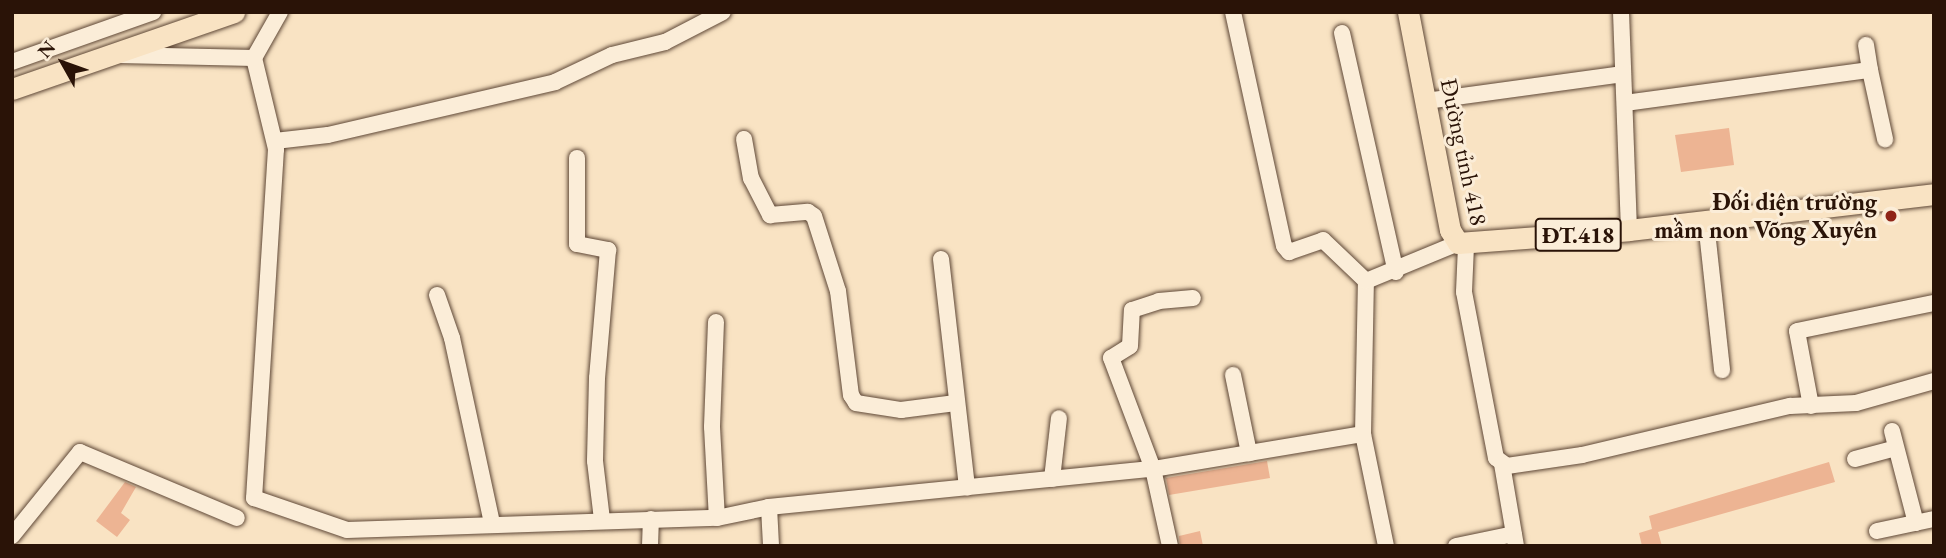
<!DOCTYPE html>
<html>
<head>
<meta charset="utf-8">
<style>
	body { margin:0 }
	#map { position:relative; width:1946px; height:558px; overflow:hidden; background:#f9e3c3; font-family:"EB Garamond",serif }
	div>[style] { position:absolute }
	.building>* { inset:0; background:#edb493 }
	.roads { filter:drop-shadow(0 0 2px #5e4736) drop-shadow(0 0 2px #5e4736) }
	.minor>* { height:16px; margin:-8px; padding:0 8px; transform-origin:8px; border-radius:8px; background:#fbedd8 }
	.major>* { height:21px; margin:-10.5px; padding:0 10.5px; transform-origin:10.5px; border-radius:10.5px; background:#f9e3c3 }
	.dots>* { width:19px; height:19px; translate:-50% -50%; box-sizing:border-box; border:4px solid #fbedd8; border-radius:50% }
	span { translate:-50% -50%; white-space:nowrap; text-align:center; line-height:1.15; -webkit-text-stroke:6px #fbedd8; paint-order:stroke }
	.shield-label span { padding:2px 5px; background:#fbedd8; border:2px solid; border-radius:5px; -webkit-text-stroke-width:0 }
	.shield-label { font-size:23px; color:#2a1307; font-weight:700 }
	.street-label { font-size:24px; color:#2a1307 }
	.poi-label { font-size:24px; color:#2a1307; font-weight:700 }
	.right { translate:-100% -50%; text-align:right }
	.frame { position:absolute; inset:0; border:14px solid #2a1307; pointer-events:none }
	.north { position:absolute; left:28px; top:28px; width:70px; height:70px; -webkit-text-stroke:5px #fbedd8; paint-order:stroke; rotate:310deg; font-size:19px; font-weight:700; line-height:28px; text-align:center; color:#2a1307 }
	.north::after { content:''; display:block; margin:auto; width:24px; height:32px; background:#2a1307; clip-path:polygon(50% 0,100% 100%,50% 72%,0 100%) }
</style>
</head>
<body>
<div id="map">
	<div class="building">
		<i style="clip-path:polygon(1729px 128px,1734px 165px,1681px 172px,1675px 135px)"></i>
		<i style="clip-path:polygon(1267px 461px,1270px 478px,1169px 495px,1166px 478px)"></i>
		<i style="clip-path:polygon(1829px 462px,1835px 482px,1658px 532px,1662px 546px,1642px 546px,1639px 533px,1652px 529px,1649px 516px)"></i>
		<i style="clip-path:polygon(125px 482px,136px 487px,121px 513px,130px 520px,117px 537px,96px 521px)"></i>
		<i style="clip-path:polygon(1200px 531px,1203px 546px,1180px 546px,1179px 536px)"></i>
	</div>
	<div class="roads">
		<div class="minor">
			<i style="left:1233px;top:12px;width:239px;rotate:77.7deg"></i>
			<i style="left:1284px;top:246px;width:8px;rotate:50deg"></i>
			<i style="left:1289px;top:252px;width:36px;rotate:-19deg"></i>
			<i style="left:1323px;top:240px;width:59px;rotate:43.6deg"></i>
			<i style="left:1621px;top:12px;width:218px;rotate:87.9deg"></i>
			<i style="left:1342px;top:33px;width:245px;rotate:77.3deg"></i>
			<i style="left:1866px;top:45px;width:25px;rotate:81deg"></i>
			<i style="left:119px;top:55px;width:135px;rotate:1.3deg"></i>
			<i style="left:254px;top:58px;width:94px;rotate:76.4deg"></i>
			<i style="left:276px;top:149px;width:350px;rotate:93.6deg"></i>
			<i style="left:254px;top:498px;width:98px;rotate:19deg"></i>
			<i style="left:347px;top:530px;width:370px;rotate:-1.9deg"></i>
			<i style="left:717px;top:518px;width:53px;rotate:-11.9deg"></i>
			<i style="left:769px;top:507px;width:386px;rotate:-5.7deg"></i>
			<i style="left:1153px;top:469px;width:213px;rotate:-9.5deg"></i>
			<i style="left:254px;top:58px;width:53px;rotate:-60.5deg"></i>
			<i style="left:12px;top:62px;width:150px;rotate:-19.5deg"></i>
			<i style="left:1426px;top:101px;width:199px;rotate:-7.8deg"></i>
			<i style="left:1625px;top:103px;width:247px;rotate:-7.7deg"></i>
			<i style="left:1870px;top:70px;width:71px;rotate:77.7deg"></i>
			<i style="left:744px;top:139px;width:40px;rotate:80deg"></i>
			<i style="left:751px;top:178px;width:42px;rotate:62.8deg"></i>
			<i style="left:770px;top:215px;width:38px;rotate:-5deg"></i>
			<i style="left:808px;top:212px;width:7px;rotate:34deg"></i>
			<i style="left:814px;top:216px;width:79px;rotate:72.3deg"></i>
			<i style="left:838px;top:291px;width:105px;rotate:82.9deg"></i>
			<i style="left:851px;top:395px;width:9px;rotate:58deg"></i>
			<i style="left:856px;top:403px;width:46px;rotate:8.8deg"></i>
			<i style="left:901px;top:410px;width:55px;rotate:-7.3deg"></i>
			<i style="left:275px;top:141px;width:53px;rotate:-6.5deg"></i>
			<i style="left:328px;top:135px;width:233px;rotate:-13.1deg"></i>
			<i style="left:555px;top:82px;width:63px;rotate:-25.3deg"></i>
			<i style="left:612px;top:55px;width:55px;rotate:-13.8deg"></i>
			<i style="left:665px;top:42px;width:65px;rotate:-27.3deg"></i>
			<i style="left:577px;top:158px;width:86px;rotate:90deg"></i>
			<i style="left:577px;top:244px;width:32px;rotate:11deg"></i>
			<i style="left:608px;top:250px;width:128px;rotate:94.9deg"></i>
			<i style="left:597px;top:378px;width:83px;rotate:91.4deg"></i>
			<i style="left:595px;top:461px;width:59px;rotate:83.2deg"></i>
			<i style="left:1706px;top:222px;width:149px;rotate:83.8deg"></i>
			<i style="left:1466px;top:246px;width:46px;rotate:92.5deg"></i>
			<i style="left:1464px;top:292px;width:169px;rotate:79.1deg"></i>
			<i style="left:1496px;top:458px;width:14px;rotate:36deg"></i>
			<i style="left:1507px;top:466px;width:76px;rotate:-8.3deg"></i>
			<i style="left:1582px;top:455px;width:214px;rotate:-13.3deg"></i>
			<i style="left:1790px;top:406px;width:66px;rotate:-2.6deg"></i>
			<i style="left:1856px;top:403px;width:81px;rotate:-15.8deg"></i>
			<i style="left:941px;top:259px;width:230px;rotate:83.5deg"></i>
			<i style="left:437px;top:295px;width:46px;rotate:70.8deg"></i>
			<i style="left:452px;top:338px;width:189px;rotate:77.8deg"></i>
			<i style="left:716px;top:322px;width:105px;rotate:92.2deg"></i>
			<i style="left:712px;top:427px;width:91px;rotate:86.9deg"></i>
			<i style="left:1233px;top:375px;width:80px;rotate:78.4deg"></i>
			<i style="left:1811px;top:406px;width:76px;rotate:-100.6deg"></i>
			<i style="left:1797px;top:331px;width:140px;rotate:-11.6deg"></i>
			<i style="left:1892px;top:431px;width:95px;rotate:75.4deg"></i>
			<i style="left:1855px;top:459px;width:42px;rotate:-15deg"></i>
			<i style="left:1502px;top:464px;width:83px;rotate:80.3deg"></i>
			<i style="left:1052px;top:479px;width:61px;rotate:-83.5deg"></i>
			<i style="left:769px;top:507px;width:39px;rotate:87deg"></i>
			<i style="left:1877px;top:531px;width:58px;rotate:-11.9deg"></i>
			<i style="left:12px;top:536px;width:108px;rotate:-51deg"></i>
			<i style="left:80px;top:452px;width:170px;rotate:22.8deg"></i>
			<i style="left:650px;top:546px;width:27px;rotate:-88deg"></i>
			<i style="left:1170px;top:546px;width:79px;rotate:-102.4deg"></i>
			<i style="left:1153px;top:469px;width:119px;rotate:-110.7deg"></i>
			<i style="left:1111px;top:358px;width:22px;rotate:-32deg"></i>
			<i style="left:1130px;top:346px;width:36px;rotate:-87deg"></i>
			<i style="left:1132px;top:310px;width:28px;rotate:-18deg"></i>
			<i style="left:1159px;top:301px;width:34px;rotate:-5deg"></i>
			<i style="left:1386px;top:546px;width:114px;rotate:-101.6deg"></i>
			<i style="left:1363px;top:434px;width:153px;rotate:-88.9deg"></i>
			<i style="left:1366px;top:281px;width:100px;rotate:-22.4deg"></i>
			<i style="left:1456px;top:546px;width:59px;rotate:-11.7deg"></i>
		</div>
		<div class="major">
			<i style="left:1408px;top:12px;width:222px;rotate:79.1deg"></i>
			<i style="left:1450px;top:230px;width:15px;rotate:58deg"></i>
			<i style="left:1458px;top:243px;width:171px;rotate:-4.3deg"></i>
			<i style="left:1629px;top:230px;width:307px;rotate:-6.7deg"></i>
			<i style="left:12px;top:89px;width:235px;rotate:-19.1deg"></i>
		</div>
	</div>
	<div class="dots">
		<i style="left:1891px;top:216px;background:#8f2418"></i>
	</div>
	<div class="shield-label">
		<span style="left:1578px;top:235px">ĐT.418</span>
	</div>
	<div class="street-label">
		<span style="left:1464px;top:152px;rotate:78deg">Đường tỉnh 418</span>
	</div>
	<div class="poi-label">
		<span class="right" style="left:1877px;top:216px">Đối diện trường<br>mầm non Võng Xuyên</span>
	</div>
	<div class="frame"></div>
	<div class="north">N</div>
</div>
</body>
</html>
